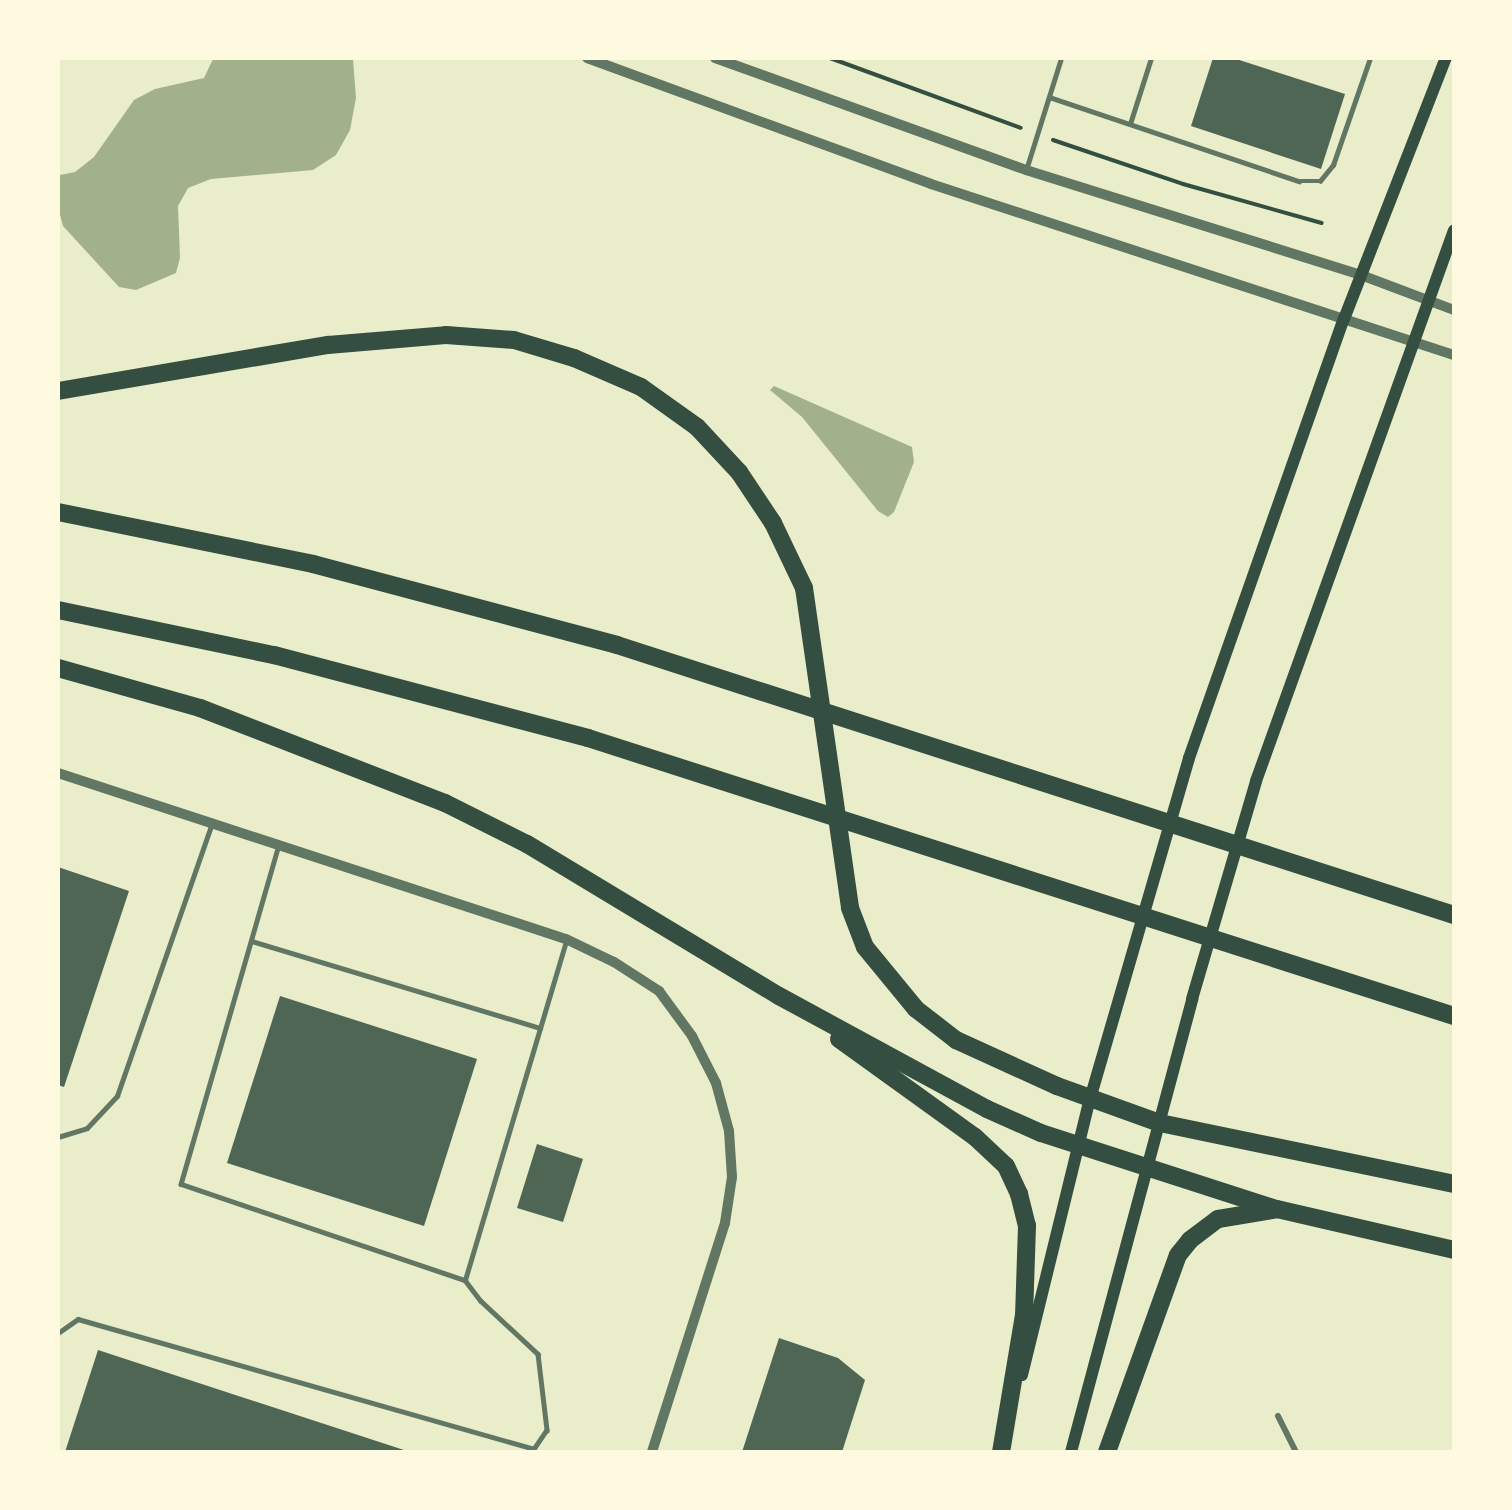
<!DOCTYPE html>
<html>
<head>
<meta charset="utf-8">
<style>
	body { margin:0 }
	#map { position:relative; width:1512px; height:1510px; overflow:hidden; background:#e9edc9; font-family:Commissioner,sans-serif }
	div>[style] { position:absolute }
	.water>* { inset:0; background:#a3b18a }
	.building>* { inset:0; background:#4f6655 }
	.path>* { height:4px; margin:-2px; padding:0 2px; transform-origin:2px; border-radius:2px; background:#344e41 }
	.service>* { height:4.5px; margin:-2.25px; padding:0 2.25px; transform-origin:2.25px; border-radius:2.25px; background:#617663 }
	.minor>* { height:6px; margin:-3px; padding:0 3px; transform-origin:3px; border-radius:3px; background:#617663 }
	.tertiary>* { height:10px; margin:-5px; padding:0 5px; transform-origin:5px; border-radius:5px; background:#617663 }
	.secondary>* { height:12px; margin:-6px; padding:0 6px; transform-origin:6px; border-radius:6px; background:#344e41 }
	.motorway>* { height:18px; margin:-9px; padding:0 9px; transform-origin:9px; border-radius:9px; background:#344e41 }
	span { translate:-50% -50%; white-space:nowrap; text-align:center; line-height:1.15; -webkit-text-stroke:4.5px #fefae0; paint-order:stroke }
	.frame { position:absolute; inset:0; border:60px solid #fefae0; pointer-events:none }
</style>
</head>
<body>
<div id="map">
	<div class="water">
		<i style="clip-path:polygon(213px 59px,353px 59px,356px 98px,350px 130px,336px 155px,313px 170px,211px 179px,188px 188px,178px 206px,180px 258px,176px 273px,136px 290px,119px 287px,63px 226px,59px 211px,60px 175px,75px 172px,94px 157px,134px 100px,155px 89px,204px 78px)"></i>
		<i style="clip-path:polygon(774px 386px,912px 447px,914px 462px,894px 512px,888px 517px,878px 511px,802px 417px,770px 390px)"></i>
	</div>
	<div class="building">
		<i style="clip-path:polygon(1213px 58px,1233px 58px,1345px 94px,1321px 169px,1191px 126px)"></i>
		<i style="clip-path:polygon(58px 867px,129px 891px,64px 1087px,58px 1085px)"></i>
		<i style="clip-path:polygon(280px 996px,477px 1059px,424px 1226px,227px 1163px)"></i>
		<i style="clip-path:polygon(537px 1144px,583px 1159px,563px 1222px,517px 1208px)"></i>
		<i style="clip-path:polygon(779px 1338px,838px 1358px,865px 1380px,842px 1452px,742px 1452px)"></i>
		<i style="clip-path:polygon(98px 1350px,407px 1451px,407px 1452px,65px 1452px)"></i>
	</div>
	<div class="path">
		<i style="left:830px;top:58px;width:203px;rotate:20.1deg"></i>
		<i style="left:1053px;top:140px;width:137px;rotate:18.7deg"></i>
		<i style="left:1183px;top:184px;width:144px;rotate:15.7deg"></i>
	</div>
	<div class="service">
		<i style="left:1049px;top:97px;width:264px;rotate:18.6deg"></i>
		<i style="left:1299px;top:181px;width:21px"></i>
		<i style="left:1320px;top:181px;width:21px;rotate:-51deg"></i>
		<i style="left:1333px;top:165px;width:113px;rotate:-70.9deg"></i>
		<i style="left:1130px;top:124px;width:69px;rotate:-72.3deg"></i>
		<i style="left:1026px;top:170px;width:117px;rotate:-72.6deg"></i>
		<i style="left:279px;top:845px;width:353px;rotate:106.1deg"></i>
		<i style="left:181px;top:1184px;width:300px;rotate:18.7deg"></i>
		<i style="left:465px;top:1280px;width:26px;rotate:53deg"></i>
		<i style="left:481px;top:1301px;width:78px;rotate:42.9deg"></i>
		<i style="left:538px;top:1354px;width:77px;rotate:83.2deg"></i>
		<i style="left:547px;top:1430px;width:27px;rotate:124deg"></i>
		<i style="left:252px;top:941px;width:301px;rotate:16.8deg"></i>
		<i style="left:58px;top:1137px;width:30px;rotate:-17deg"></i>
		<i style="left:87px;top:1128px;width:44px;rotate:-46.8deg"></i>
		<i style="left:117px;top:1096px;width:289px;rotate:-70.8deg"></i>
		<i style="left:465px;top:1280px;width:354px;rotate:-73.4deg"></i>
		<i style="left:58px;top:1333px;width:24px;rotate:-35deg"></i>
		<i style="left:78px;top:1319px;width:473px;rotate:15.9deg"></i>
	</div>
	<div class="minor">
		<i style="left:1278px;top:1416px;width:40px;rotate:63.4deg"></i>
	</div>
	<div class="tertiary">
		<i style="left:587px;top:58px;width:366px;rotate:20.1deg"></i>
		<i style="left:931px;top:184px;width:550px;rotate:18.11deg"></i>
		<i style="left:715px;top:58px;width:331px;rotate:19.8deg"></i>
		<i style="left:1026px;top:170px;width:351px;rotate:17.4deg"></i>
		<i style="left:1361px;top:275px;width:99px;rotate:20.6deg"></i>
		<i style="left:58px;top:773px;width:534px;rotate:18.1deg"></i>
		<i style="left:566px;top:939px;width:53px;rotate:25.6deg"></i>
		<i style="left:614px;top:962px;width:54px;rotate:32.8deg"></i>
		<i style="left:659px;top:991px;width:56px;rotate:53.7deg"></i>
		<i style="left:692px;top:1036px;width:53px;rotate:62.9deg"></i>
		<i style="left:716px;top:1083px;width:50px;rotate:74.8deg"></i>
		<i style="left:729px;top:1131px;width:46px;rotate:86.3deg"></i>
		<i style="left:732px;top:1177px;width:47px;rotate:98.7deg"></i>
		<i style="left:725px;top:1223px;width:240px;rotate:107.7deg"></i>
	</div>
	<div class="secondary">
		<i style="left:1022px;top:1375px;width:284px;rotate:-76.2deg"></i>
		<i style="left:1090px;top:1099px;width:355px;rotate:-73.8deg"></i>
		<i style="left:1189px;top:758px;width:466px;rotate:-70.6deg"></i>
		<i style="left:1344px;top:319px;width:280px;rotate:-68.7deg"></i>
		<i style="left:1071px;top:1452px;width:469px;rotate:-75deg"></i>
		<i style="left:1192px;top:999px;width:227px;rotate:-73.6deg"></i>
		<i style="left:1256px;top:781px;width:585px;rotate:-70.23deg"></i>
	</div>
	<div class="motorway">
		<i style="left:58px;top:391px;width:274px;rotate:-9.7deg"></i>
		<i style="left:328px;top:345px;width:118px;rotate:-4.8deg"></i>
		<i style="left:446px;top:335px;width:68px;rotate:4.2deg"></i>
		<i style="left:514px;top:340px;width:63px;rotate:16.7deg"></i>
		<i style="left:574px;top:358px;width:73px;rotate:23.4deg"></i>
		<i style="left:641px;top:387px;width:69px;rotate:35.5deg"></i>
		<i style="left:697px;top:427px;width:62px;rotate:47deg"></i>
		<i style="left:739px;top:472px;width:61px;rotate:56.3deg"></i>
		<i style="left:773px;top:523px;width:72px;rotate:64.5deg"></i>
		<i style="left:804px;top:588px;width:323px;rotate:81.8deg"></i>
		<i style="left:850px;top:908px;width:42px;rotate:69deg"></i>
		<i style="left:865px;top:947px;width:80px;rotate:50.6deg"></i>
		<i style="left:916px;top:1009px;width:51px;rotate:37.8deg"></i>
		<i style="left:956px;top:1040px;width:111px;rotate:24.5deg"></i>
		<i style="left:1057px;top:1086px;width:109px;rotate:19.8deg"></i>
		<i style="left:1160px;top:1123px;width:300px;rotate:11.7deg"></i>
		<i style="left:58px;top:512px;width:260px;rotate:11.5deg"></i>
		<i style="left:313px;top:564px;width:315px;rotate:14.9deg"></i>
		<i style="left:617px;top:645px;width:879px;rotate:17.88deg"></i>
		<i style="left:58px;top:610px;width:221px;rotate:11.8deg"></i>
		<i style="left:274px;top:655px;width:325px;rotate:14.8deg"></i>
		<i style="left:588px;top:738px;width:910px;rotate:17.8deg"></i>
		<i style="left:58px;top:668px;width:148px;rotate:15.7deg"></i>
		<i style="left:200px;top:708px;width:263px;rotate:21.2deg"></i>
		<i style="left:445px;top:803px;width:92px;rotate:26.6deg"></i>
		<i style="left:527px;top:844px;width:294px;rotate:31.1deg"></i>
		<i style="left:779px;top:996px;width:237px;rotate:28.5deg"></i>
		<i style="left:987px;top:1109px;width:59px;rotate:24deg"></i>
		<i style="left:1041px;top:1133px;width:248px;rotate:17.9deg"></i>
		<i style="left:1277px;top:1209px;width:182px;rotate:13deg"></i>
		<i style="left:839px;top:1039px;width:168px;rotate:35.8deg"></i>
		<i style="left:975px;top:1137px;width:42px;rotate:43.1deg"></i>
		<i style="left:1006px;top:1166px;width:31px;rotate:65deg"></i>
		<i style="left:1019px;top:1194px;width:33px;rotate:76deg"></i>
		<i style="left:1027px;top:1226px;width:89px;rotate:91.9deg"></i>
		<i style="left:1024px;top:1315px;width:139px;rotate:99.5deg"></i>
		<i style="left:1107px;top:1452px;width:209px;rotate:-70.2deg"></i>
		<i style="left:1178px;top:1255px;width:19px;rotate:-51deg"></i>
		<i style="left:1190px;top:1240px;width:35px;rotate:-37deg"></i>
		<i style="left:1218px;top:1219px;width:56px;rotate:-9.3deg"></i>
	</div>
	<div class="frame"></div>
</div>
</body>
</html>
